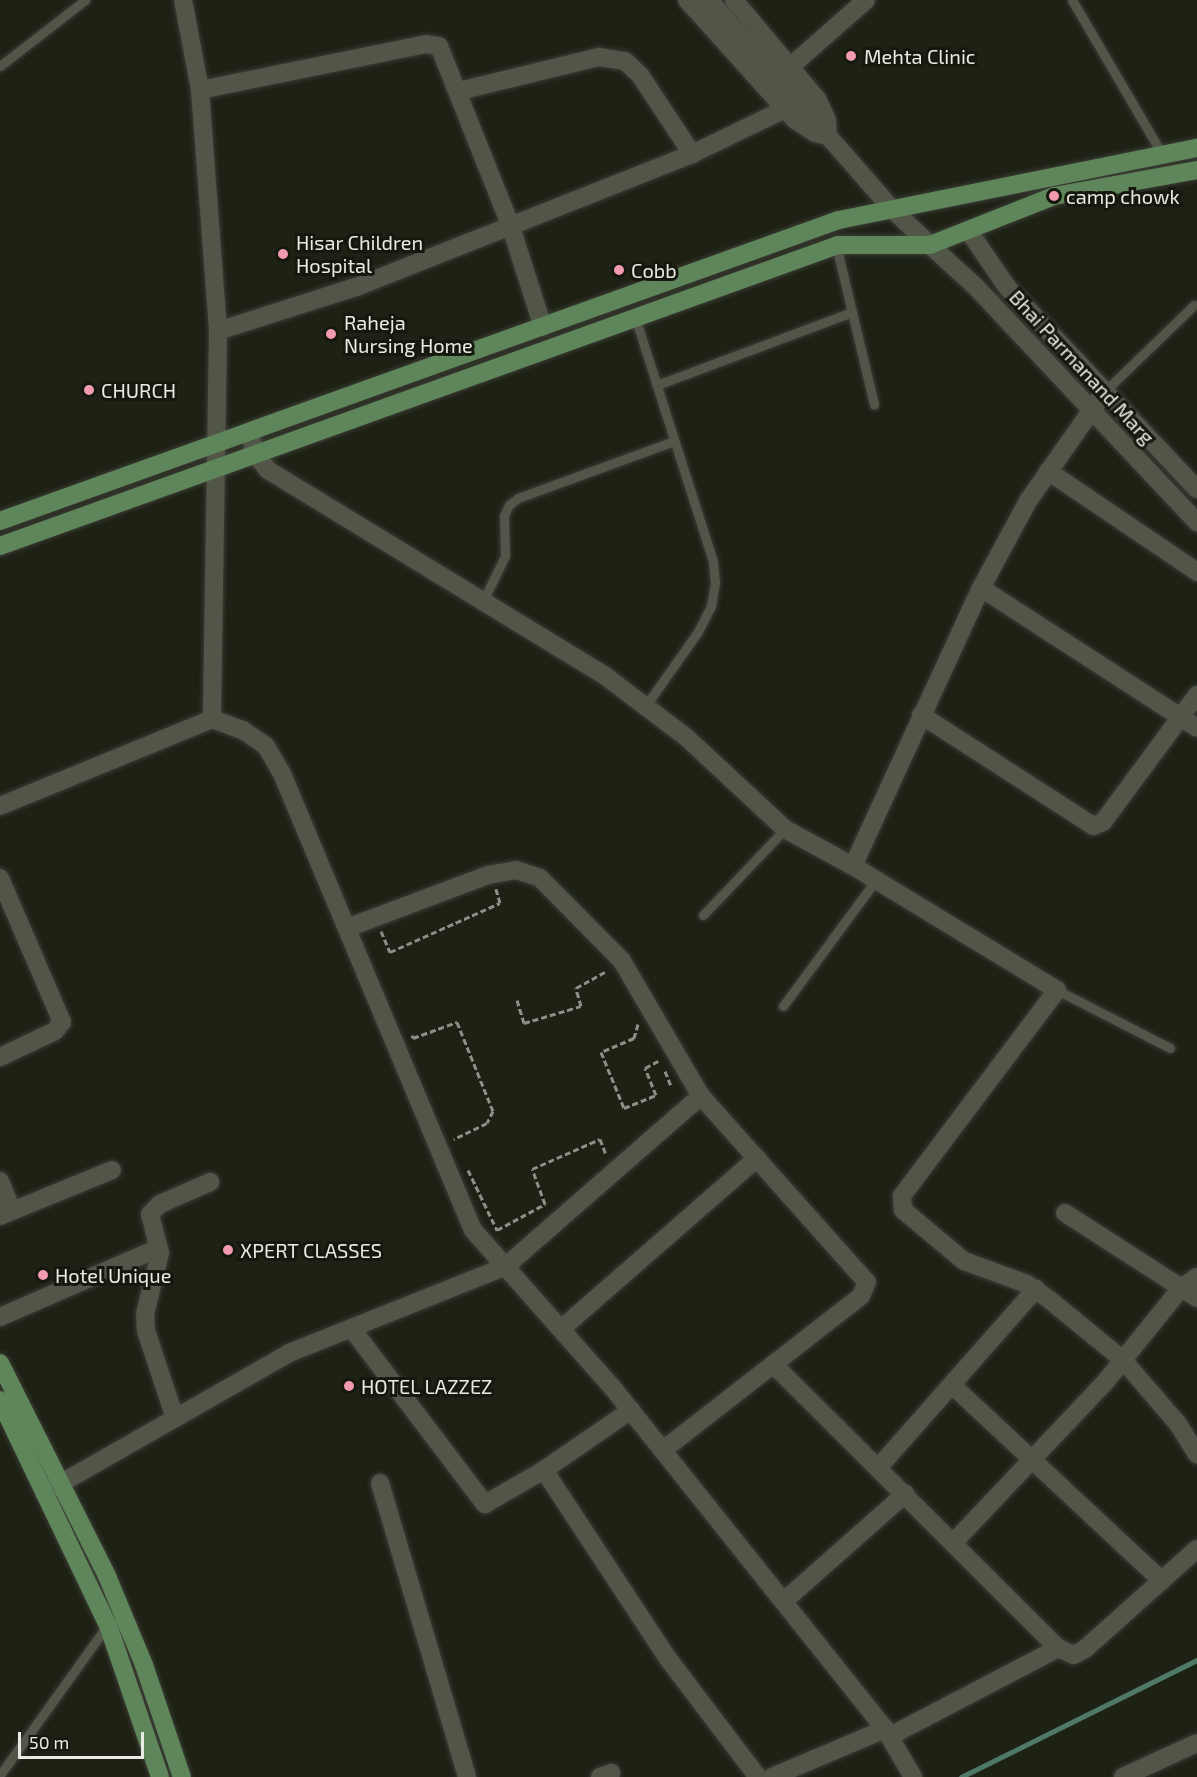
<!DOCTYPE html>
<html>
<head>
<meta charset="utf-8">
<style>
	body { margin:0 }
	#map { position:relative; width:1197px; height:1777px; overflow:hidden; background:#1e2215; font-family:"Exo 2",sans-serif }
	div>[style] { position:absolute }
	.stream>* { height:5px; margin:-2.5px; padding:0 2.5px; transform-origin:2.5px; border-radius:2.5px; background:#4f7967 }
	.path>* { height:3px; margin-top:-1.5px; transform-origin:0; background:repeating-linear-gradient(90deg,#8d9086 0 6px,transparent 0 9px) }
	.roads { filter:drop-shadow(0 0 2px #3a3c34) drop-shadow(0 0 2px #3a3c34) }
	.service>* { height:9px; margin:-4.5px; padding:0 4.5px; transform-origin:4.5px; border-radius:4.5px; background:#525648 }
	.minor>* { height:18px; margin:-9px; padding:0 9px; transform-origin:9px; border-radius:9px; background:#525648 }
	.tertiary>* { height:18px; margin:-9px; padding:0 9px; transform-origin:9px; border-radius:9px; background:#525648 }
	.secondary>* { height:18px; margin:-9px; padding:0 9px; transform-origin:9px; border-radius:9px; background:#525648 }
	.primary>* { height:18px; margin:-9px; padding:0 9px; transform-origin:9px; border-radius:9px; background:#5f865a }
	.dots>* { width:16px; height:16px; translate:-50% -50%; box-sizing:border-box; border:3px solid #15180c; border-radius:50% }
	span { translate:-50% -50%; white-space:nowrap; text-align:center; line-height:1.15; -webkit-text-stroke:6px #15180c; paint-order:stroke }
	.poi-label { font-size:20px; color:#e9ebe3 }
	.left { translate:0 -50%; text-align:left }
	.street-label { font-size:20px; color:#e9ebe3 }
	.scale { position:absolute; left:18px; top:1732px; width:126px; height:27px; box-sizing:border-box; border:3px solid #e9ebe3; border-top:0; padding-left:8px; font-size:18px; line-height:21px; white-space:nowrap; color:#e9ebe3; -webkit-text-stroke:4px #15180c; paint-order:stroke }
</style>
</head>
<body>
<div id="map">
	<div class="stream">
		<i style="left:961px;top:1777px;width:263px;rotate:-26.4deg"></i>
	</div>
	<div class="path">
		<i style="left:381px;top:931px;width:23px;rotate:67deg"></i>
		<i style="left:390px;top:952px;width:120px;rotate:-24deg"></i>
		<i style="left:500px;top:903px;width:15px;rotate:-106deg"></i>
		<i style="left:517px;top:1000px;width:24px;rotate:73deg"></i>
		<i style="left:524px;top:1023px;width:59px;rotate:-16.6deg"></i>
		<i style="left:581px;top:1006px;width:19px;rotate:-106deg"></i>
		<i style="left:576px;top:988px;width:35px;rotate:-29deg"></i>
		<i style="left:638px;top:1024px;width:15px;rotate:106deg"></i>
		<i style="left:634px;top:1038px;width:36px;rotate:157deg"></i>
		<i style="left:601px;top:1052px;width:61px;rotate:67.7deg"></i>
		<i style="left:624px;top:1108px;width:35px;rotate:-22deg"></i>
		<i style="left:656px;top:1095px;width:29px;rotate:-112deg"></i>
		<i style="left:645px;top:1068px;width:17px;rotate:-28deg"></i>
		<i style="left:412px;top:1035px;width:3px;rotate:72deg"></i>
		<i style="left:413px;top:1038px;width:47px;rotate:-20deg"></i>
		<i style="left:457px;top:1022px;width:96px;rotate:68deg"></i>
		<i style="left:493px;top:1111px;width:13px;rotate:117deg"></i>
		<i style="left:487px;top:1123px;width:37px;rotate:154deg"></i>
		<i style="left:665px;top:1071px;width:16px;rotate:68deg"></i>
		<i style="left:468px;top:1170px;width:67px;rotate:64.2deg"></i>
		<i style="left:497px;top:1230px;width:55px;rotate:-28.4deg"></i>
		<i style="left:545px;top:1204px;width:37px;rotate:-110deg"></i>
		<i style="left:532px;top:1169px;width:74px;rotate:-23.8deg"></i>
		<i style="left:600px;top:1139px;width:17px;rotate:69deg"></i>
	</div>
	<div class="roads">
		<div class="service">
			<i style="left:1072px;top:0;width:178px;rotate:59.7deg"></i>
			<i style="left:0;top:66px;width:108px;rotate:-37.8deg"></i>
			<i style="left:836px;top:245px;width:164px;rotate:76.6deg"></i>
			<i style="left:635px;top:317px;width:256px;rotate:72.3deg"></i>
			<i style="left:713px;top:561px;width:22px;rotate:85deg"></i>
			<i style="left:715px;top:583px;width:23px;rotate:100deg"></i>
			<i style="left:711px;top:606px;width:30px;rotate:117deg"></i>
			<i style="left:697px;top:633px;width:87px;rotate:125.2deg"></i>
			<i style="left:657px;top:385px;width:208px;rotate:-20.5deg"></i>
			<i style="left:1105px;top:391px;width:124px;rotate:-44deg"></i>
			<i style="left:484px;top:599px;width:48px;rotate:-64deg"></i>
			<i style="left:505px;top:556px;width:40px;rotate:-91.4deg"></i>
			<i style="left:504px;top:516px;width:12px;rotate:-66deg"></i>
			<i style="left:509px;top:505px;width:11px;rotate:-38deg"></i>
			<i style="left:518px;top:498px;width:166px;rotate:-20.1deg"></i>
			<i style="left:703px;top:915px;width:119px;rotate:-46.4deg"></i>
			<i style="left:1057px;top:990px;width:127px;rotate:27.2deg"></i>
			<i style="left:783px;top:1006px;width:157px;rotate:-53.6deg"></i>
			<i style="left:0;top:1775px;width:186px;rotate:-54.4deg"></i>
		</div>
		<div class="minor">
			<i style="left:183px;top:0;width:92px;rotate:79.3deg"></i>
			<i style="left:200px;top:90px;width:242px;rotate:85.7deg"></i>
			<i style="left:218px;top:331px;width:388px;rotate:90.9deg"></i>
			<i style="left:687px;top:0;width:161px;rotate:48deg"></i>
			<i style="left:795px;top:120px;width:24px;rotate:33deg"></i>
			<i style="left:815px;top:133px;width:13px;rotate:13deg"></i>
			<i style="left:828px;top:136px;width:16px;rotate:-94deg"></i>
			<i style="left:827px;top:120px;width:23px;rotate:-115deg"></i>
			<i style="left:817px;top:99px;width:129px;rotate:-130deg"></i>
			<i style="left:790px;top:67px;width:101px;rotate:-41.4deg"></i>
			<i style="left:200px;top:90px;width:231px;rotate:-11.5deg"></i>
			<i style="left:426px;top:44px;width:13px;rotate:9deg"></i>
			<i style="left:439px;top:46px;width:195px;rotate:68.3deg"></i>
			<i style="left:511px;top:227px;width:105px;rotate:72.3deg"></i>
			<i style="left:459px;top:91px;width:144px;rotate:-13.7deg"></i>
			<i style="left:599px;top:57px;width:26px;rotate:9deg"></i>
			<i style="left:625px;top:61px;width:21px;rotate:43deg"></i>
			<i style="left:640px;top:75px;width:95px;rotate:56.6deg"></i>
			<i style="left:218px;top:331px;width:145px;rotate:-17.7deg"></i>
			<i style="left:356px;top:287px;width:361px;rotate:-21.6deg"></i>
			<i style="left:692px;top:154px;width:103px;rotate:-25.8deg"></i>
			<i style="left:249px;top:432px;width:24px;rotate:73deg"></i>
			<i style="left:256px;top:455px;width:19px;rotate:51deg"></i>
			<i style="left:268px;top:470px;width:394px;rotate:31.4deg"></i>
			<i style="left:604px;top:675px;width:103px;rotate:37.1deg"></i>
			<i style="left:686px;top:737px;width:135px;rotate:42.9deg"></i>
			<i style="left:785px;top:829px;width:77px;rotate:28.6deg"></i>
			<i style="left:853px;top:866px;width:306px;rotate:-65.3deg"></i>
			<i style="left:981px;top:588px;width:99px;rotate:-61.6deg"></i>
			<i style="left:1028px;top:501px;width:134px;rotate:-55deg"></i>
			<i style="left:1048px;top:471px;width:180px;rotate:34.1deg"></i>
			<i style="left:981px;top:588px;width:257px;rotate:32.9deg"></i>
			<i style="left:921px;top:715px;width:205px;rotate:32.8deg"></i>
			<i style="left:1093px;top:826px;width:11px;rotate:-22deg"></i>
			<i style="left:1103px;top:822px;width:158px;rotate:-53.5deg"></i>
			<i style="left:0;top:806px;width:229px;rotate:-22.3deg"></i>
			<i style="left:212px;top:719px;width:33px;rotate:20deg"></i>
			<i style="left:243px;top:730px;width:28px;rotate:35deg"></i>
			<i style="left:266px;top:746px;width:34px;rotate:60deg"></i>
			<i style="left:283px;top:776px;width:492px;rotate:67.3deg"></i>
			<i style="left:473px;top:1230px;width:210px;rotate:48.5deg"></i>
			<i style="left:612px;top:1387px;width:438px;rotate:51.4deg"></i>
			<i style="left:885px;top:1729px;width:56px;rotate:59.7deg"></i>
			<i style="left:853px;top:866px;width:239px;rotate:31.3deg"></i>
			<i style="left:1057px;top:990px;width:258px;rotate:127deg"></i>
			<i style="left:902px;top:1196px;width:14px;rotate:86deg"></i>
			<i style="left:903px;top:1210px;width:80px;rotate:39.9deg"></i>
			<i style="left:964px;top:1261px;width:67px;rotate:20.1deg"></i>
			<i style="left:1027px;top:1284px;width:29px;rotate:35deg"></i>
			<i style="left:1051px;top:1301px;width:93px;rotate:39.3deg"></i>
			<i style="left:1123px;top:1360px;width:84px;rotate:49.3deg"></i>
			<i style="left:1178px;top:1424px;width:36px;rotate:58deg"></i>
			<i style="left:0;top:878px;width:157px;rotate:66.7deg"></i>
			<i style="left:62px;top:1022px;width:11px;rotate:128deg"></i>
			<i style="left:55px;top:1031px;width:61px;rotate:154.7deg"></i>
			<i style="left:347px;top:928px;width:151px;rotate:-20.6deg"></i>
			<i style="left:488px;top:875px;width:28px;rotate:-10deg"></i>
			<i style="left:516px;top:870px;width:25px;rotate:18deg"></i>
			<i style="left:540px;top:878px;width:117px;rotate:45.3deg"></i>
			<i style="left:622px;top:961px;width:156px;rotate:59.7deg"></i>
			<i style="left:701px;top:1096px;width:249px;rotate:48.3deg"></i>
			<i style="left:867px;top:1282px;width:15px;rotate:113deg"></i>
			<i style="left:861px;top:1296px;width:251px;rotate:142.1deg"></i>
			<i style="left:0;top:1181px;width:32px;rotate:68deg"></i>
			<i style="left:1065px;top:1213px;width:157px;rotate:32.8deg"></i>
			<i style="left:0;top:1216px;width:121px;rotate:-22.3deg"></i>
			<i style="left:0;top:1317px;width:173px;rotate:-23.5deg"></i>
			<i style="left:352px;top:1329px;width:220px;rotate:52.8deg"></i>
			<i style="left:485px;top:1504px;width:68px;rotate:-30deg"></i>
			<i style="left:544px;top:1470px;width:106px;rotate:-34.6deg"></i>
			<i style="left:561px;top:1329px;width:260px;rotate:-41.1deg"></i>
			<i style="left:773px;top:1364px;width:402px;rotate:44.9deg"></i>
			<i style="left:952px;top:1385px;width:286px;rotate:43deg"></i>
			<i style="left:175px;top:1418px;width:92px;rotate:-108.4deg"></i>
			<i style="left:146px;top:1331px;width:17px;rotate:-93deg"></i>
			<i style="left:145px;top:1314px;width:63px;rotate:-76.2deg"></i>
			<i style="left:160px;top:1253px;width:40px;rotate:-104.4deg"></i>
			<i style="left:150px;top:1214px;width:14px;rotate:-45deg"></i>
			<i style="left:160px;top:1204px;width:55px;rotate:-23.7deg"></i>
			<i style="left:878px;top:1468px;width:239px;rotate:-48.6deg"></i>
			<i style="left:544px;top:1470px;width:222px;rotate:56.7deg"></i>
			<i style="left:666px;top:1656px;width:152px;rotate:52.8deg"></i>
			<i style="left:380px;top:1483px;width:307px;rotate:73.5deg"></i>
			<i style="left:44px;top:1493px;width:282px;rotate:-29.7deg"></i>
			<i style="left:289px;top:1353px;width:234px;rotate:-21.8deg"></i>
			<i style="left:506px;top:1266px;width:259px;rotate:-41.1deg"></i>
			<i style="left:954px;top:1542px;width:221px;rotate:-46.6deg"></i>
			<i style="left:1106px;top:1381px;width:119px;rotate:-51.1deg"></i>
			<i style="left:1181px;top:1288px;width:19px;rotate:-35deg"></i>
			<i style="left:784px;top:1601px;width:162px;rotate:-41.5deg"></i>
			<i style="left:890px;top:1736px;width:190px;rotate:-27.6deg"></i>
			<i style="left:1058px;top:1648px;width:17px;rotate:24deg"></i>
			<i style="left:1074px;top:1655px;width:13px;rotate:-29deg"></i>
			<i style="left:1085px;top:1649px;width:150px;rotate:-41.8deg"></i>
			<i style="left:600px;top:1777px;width:12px;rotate:-20deg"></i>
			<i style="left:772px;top:1777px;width:123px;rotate:-23deg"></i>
			<i style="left:1123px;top:1777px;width:81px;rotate:-24.7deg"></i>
		</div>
		<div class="tertiary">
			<i style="left:970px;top:233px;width:65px;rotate:55.6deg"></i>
			<i style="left:1007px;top:287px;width:277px;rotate:46.8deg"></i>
			<i style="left:930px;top:245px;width:62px;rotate:42.4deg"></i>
			<i style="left:976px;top:287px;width:323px;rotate:46.8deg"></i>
		</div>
		<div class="secondary">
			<i style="left:709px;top:0;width:278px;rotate:48.8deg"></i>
			<i style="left:892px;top:209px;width:52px;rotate:43.5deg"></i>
		</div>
		<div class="primary">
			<i style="left:0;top:521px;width:891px;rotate:-19.74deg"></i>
			<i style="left:839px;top:220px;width:365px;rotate:-11.4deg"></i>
			<i style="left:0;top:546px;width:890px;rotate:-19.76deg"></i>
			<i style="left:838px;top:245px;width:92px"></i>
			<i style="left:930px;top:245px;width:133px;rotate:-21.6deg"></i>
			<i style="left:1054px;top:196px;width:145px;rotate:-10.3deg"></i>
			<i style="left:0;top:1363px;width:238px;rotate:63.3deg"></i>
			<i style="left:107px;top:1576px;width:96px;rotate:67.4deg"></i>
			<i style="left:144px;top:1665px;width:118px;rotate:71.3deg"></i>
			<i style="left:0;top:1400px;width:250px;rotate:64.4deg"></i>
			<i style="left:108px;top:1625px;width:161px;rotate:71.1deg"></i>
		</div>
	</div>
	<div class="dots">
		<i style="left:851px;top:56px;background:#f29aae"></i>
		<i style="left:1054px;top:196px;background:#f29aae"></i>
		<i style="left:283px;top:254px;background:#f29aae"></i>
		<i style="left:619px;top:270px;background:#f29aae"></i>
		<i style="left:331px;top:334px;background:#f29aae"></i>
		<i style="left:89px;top:390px;background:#f29aae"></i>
		<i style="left:228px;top:1250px;background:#f29aae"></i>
		<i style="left:43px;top:1275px;background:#f29aae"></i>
		<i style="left:349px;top:1386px;background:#f29aae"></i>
	</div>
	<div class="poi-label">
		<span class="left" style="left:864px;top:56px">Mehta Clinic</span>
		<span class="left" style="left:1066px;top:196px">camp chowk</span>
		<span class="left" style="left:296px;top:254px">Hisar Children<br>Hospital</span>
		<span class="left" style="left:631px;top:270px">Cobb</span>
		<span class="left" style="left:344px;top:334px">Raheja<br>Nursing Home</span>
		<span class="left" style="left:101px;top:390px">CHURCH</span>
		<span class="left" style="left:240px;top:1250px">XPERT CLASSES</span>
		<span class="left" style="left:55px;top:1275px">Hotel Unique</span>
		<span class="left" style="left:361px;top:1386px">HOTEL LAZZEZ</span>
	</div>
	<div class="street-label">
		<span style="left:1082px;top:367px;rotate:47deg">Bhai Parmanand Marg</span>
	</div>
	<div class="scale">50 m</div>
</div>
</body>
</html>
